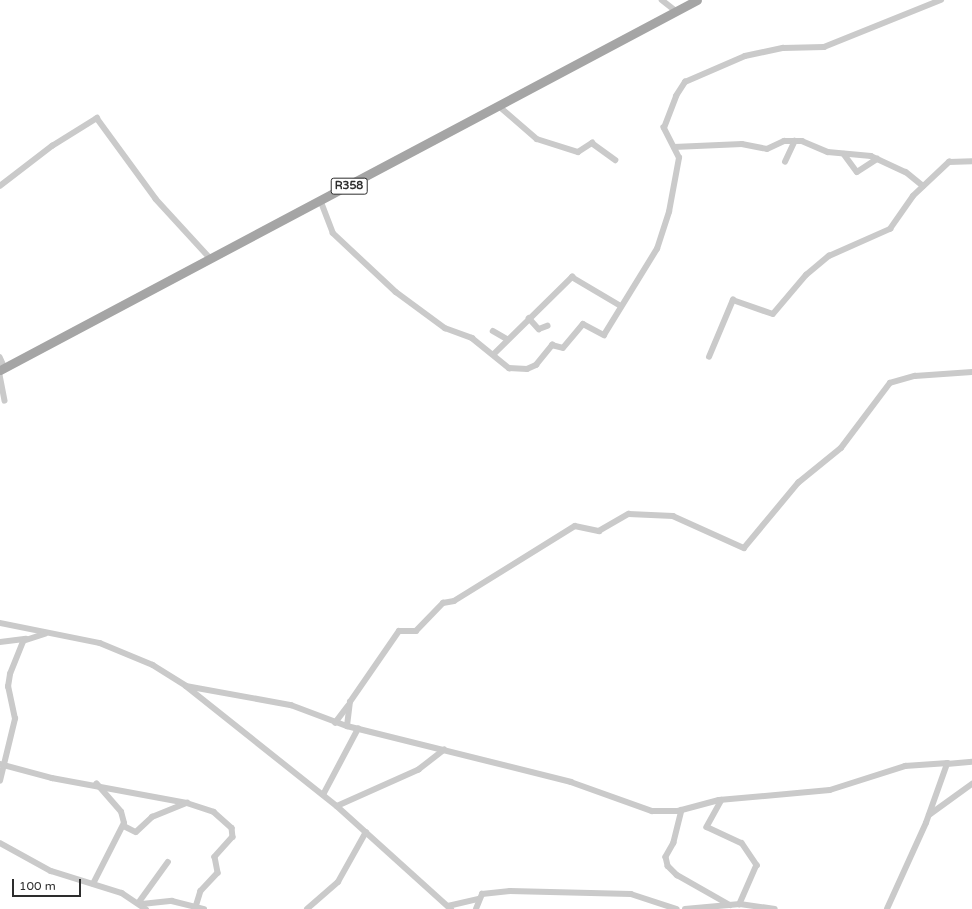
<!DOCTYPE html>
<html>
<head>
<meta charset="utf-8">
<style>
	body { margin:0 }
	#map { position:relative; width:972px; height:909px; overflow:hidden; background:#fff; font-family:"Varela Round",sans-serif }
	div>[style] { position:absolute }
	.street>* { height:5.5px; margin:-2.75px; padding:0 2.75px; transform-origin:2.75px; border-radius:2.75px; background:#cacaca }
	.primary>* { height:9px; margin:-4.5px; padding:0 4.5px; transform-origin:4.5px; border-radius:4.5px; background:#a5a5a5 }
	span { translate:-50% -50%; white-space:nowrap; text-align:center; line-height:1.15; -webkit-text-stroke:4px #fff; paint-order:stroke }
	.shield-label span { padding:1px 3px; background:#fff; border:1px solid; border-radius:3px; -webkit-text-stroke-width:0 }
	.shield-label { font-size:11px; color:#2d2d2d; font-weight:700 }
	.scale { position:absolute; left:12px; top:879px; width:69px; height:18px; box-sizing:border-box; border:2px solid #2d2d2d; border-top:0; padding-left:5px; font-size:12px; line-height:14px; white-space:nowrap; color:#2d2d2d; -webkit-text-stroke:3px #fff; paint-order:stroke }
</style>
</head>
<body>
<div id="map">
	<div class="street">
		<i style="left:662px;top:0;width:18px;rotate:38deg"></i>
		<i style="left:499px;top:106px;width:50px;rotate:41deg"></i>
		<i style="left:537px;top:139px;width:43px;rotate:17.6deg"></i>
		<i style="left:578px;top:152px;width:17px;rotate:-33deg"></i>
		<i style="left:592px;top:143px;width:29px;rotate:36deg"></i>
		<i style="left:674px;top:147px;width:68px;rotate:-2.5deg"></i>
		<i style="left:742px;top:144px;width:25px;rotate:11deg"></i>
		<i style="left:767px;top:149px;width:19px;rotate:-25deg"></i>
		<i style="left:784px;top:141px;width:18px"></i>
		<i style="left:802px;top:141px;width:28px;rotate:23deg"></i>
		<i style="left:828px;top:152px;width:43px;rotate:5.3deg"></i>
		<i style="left:871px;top:156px;width:38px;rotate:25deg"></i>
		<i style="left:906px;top:172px;width:22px;rotate:39deg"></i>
		<i style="left:844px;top:154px;width:22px;rotate:54deg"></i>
		<i style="left:857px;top:172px;width:24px;rotate:-33deg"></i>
		<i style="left:785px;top:162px;width:23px;rotate:-65deg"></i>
		<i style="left:0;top:186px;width:66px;rotate:-37.6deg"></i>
		<i style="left:52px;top:146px;width:53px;rotate:-31.9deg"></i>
		<i style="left:97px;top:118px;width:100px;rotate:53.9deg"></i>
		<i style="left:156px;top:199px;width:81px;rotate:47.5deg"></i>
		<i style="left:321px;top:201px;width:34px;rotate:69deg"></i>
		<i style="left:333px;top:233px;width:86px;rotate:43.1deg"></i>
		<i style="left:396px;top:292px;width:61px;rotate:36.3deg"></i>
		<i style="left:445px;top:328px;width:29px;rotate:20deg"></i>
		<i style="left:472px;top:338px;width:48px;rotate:39deg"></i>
		<i style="left:509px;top:368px;width:18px;rotate:3deg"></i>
		<i style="left:527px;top:369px;width:10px;rotate:-24deg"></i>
		<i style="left:536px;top:365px;width:26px;rotate:-51deg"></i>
		<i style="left:552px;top:345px;width:11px;rotate:15deg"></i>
		<i style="left:563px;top:348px;width:31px;rotate:-50deg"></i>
		<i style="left:583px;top:324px;width:24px;rotate:28deg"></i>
		<i style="left:604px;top:335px;width:101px;rotate:-58.4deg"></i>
		<i style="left:657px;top:249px;width:39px;rotate:-72deg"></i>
		<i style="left:669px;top:212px;width:55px;rotate:-79.5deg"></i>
		<i style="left:679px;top:158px;width:34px;rotate:-117deg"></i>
		<i style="left:664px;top:128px;width:34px;rotate:-69deg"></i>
		<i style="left:676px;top:96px;width:17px;rotate:-57deg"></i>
		<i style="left:685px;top:82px;width:65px;rotate:-23.4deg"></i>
		<i style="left:745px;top:56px;width:39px;rotate:-12deg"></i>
		<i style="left:783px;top:48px;width:41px;rotate:-1.4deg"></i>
		<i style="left:824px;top:47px;width:126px;rotate:-21.9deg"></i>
		<i style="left:529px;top:318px;width:15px;rotate:48deg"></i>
		<i style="left:539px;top:329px;width:9px;rotate:-21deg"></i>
		<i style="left:493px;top:331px;width:16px;rotate:30deg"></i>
		<i style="left:494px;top:354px;width:110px;rotate:-44.6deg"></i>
		<i style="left:572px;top:277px;width:57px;rotate:30.6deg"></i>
		<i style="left:0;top:357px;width:12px;rotate:66deg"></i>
		<i style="left:709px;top:357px;width:62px;rotate:-67.2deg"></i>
		<i style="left:733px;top:300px;width:42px;rotate:19.3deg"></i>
		<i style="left:773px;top:314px;width:51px;rotate:-49.8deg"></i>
		<i style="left:806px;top:275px;width:30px;rotate:-40deg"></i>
		<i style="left:829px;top:256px;width:67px;rotate:-23.9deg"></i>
		<i style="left:890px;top:229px;width:40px;rotate:-55.1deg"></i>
		<i style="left:913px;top:196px;width:50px;rotate:-43.4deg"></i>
		<i style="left:949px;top:162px;width:23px;rotate:-2deg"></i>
		<i style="left:0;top:375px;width:26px;rotate:79deg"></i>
		<i style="left:0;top:623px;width:102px;rotate:11.3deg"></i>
		<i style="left:100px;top:643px;width:57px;rotate:22.5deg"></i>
		<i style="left:153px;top:665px;width:39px;rotate:32deg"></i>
		<i style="left:186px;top:686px;width:193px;rotate:38.5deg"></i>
		<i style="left:337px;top:806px;width:154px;rotate:42.1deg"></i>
		<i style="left:0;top:642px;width:26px;rotate:-7deg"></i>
		<i style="left:186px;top:686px;width:107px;rotate:10.3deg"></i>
		<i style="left:291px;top:705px;width:60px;rotate:20.6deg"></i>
		<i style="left:347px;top:726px;width:231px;rotate:14deg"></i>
		<i style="left:571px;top:782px;width:86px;rotate:19.7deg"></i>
		<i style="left:652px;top:811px;width:26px"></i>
		<i style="left:678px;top:811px;width:42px;rotate:-15deg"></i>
		<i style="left:719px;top:800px;width:111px;rotate:-5.1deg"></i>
		<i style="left:830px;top:790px;width:79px;rotate:-17.7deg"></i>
		<i style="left:905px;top:766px;width:43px;rotate:-4deg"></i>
		<i style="left:335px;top:723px;width:21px;rotate:-53deg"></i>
		<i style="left:347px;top:726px;width:24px;rotate:-83deg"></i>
		<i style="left:350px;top:702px;width:86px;rotate:-55.4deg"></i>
		<i style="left:399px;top:631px;width:17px"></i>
		<i style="left:416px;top:631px;width:39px;rotate:-46deg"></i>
		<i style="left:443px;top:603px;width:11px;rotate:-10deg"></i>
		<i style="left:454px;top:601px;width:142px;rotate:-31.8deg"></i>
		<i style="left:575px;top:526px;width:25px;rotate:12deg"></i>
		<i style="left:599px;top:531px;width:34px;rotate:-30deg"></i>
		<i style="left:629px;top:514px;width:44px;rotate:2.6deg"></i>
		<i style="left:673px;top:516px;width:78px;rotate:24.3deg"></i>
		<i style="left:744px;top:548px;width:85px;rotate:-50.3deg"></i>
		<i style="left:798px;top:483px;width:55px;rotate:-39.1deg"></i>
		<i style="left:841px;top:448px;width:81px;rotate:-53deg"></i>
		<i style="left:890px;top:383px;width:26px;rotate:-16deg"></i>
		<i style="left:915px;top:376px;width:57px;rotate:-4deg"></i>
		<i style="left:0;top:764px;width:54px;rotate:15.1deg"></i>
		<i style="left:52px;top:778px;width:137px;rotate:10.5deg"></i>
		<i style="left:187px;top:803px;width:28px;rotate:18deg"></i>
		<i style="left:214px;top:812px;width:24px;rotate:42deg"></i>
		<i style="left:232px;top:828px;width:9px;rotate:84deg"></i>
		<i style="left:233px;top:837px;width:27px;rotate:132deg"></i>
		<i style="left:215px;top:857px;width:16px;rotate:79deg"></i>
		<i style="left:218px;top:873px;width:25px;rotate:133deg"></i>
		<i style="left:201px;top:891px;width:17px;rotate:107deg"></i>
		<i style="left:0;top:781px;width:64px;rotate:-76.4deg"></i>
		<i style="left:15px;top:719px;width:33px;rotate:-102deg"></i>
		<i style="left:8px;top:687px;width:13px;rotate:-81deg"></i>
		<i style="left:10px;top:674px;width:35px;rotate:-68deg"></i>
		<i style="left:23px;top:641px;width:23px;rotate:-18deg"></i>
		<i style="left:323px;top:795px;width:75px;rotate:-62.1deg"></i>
		<i style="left:722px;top:800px;width:31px;rotate:119deg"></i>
		<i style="left:707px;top:827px;width:38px;rotate:25deg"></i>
		<i style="left:742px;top:843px;width:27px;rotate:56deg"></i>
		<i style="left:757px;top:865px;width:43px;rotate:113.6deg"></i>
		<i style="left:337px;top:806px;width:89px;rotate:-24deg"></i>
		<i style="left:418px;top:770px;width:33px;rotate:-38deg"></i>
		<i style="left:682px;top:810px;width:34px;rotate:104deg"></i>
		<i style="left:674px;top:843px;width:16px;rotate:120deg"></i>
		<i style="left:666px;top:857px;width:9px;rotate:77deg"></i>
		<i style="left:668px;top:866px;width:13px;rotate:45deg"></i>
		<i style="left:677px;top:875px;width:61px;rotate:29.5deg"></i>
		<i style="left:929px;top:815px;width:53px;rotate:-35.8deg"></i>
		<i style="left:124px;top:826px;width:13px;rotate:27deg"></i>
		<i style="left:136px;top:832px;width:22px;rotate:-43deg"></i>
		<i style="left:152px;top:817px;width:38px;rotate:-22deg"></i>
		<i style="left:0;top:843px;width:58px;rotate:28.8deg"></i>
		<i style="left:51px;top:871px;width:74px;rotate:17.2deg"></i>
		<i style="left:122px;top:893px;width:29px;rotate:34deg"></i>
		<i style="left:93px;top:884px;width:68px;rotate:-63.1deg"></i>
		<i style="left:124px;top:823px;width:11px;rotate:-105deg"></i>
		<i style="left:121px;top:812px;width:37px;rotate:-131deg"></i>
		<i style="left:139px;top:902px;width:49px;rotate:-54.1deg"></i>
		<i style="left:142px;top:904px;width:30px;rotate:-6deg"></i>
		<i style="left:172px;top:901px;width:33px;rotate:14deg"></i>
		<i style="left:448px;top:906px;width:31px;rotate:-13deg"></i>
		<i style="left:307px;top:909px;width:41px;rotate:-41.1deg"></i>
		<i style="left:338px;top:882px;width:57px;rotate:-60.8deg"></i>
		<i style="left:476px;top:909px;width:16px;rotate:-68deg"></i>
		<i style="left:482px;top:894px;width:28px;rotate:-6deg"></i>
		<i style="left:510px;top:891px;width:121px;rotate:1.4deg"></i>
		<i style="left:631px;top:894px;width:48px;rotate:18.1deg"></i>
		<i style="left:685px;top:909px;width:55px;rotate:-5.2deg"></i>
		<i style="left:740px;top:904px;width:35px;rotate:8deg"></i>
		<i style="left:887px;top:909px;width:94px;rotate:-65.6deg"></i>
		<i style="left:926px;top:823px;width:63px;rotate:-70.4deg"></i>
		<i style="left:947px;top:764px;width:25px;rotate:-5deg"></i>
	</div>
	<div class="primary">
		<i style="left:0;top:370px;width:789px;rotate:-27.96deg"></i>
	</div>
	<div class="shield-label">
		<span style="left:349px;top:186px">R358</span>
	</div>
	<div class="scale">100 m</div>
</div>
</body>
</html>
